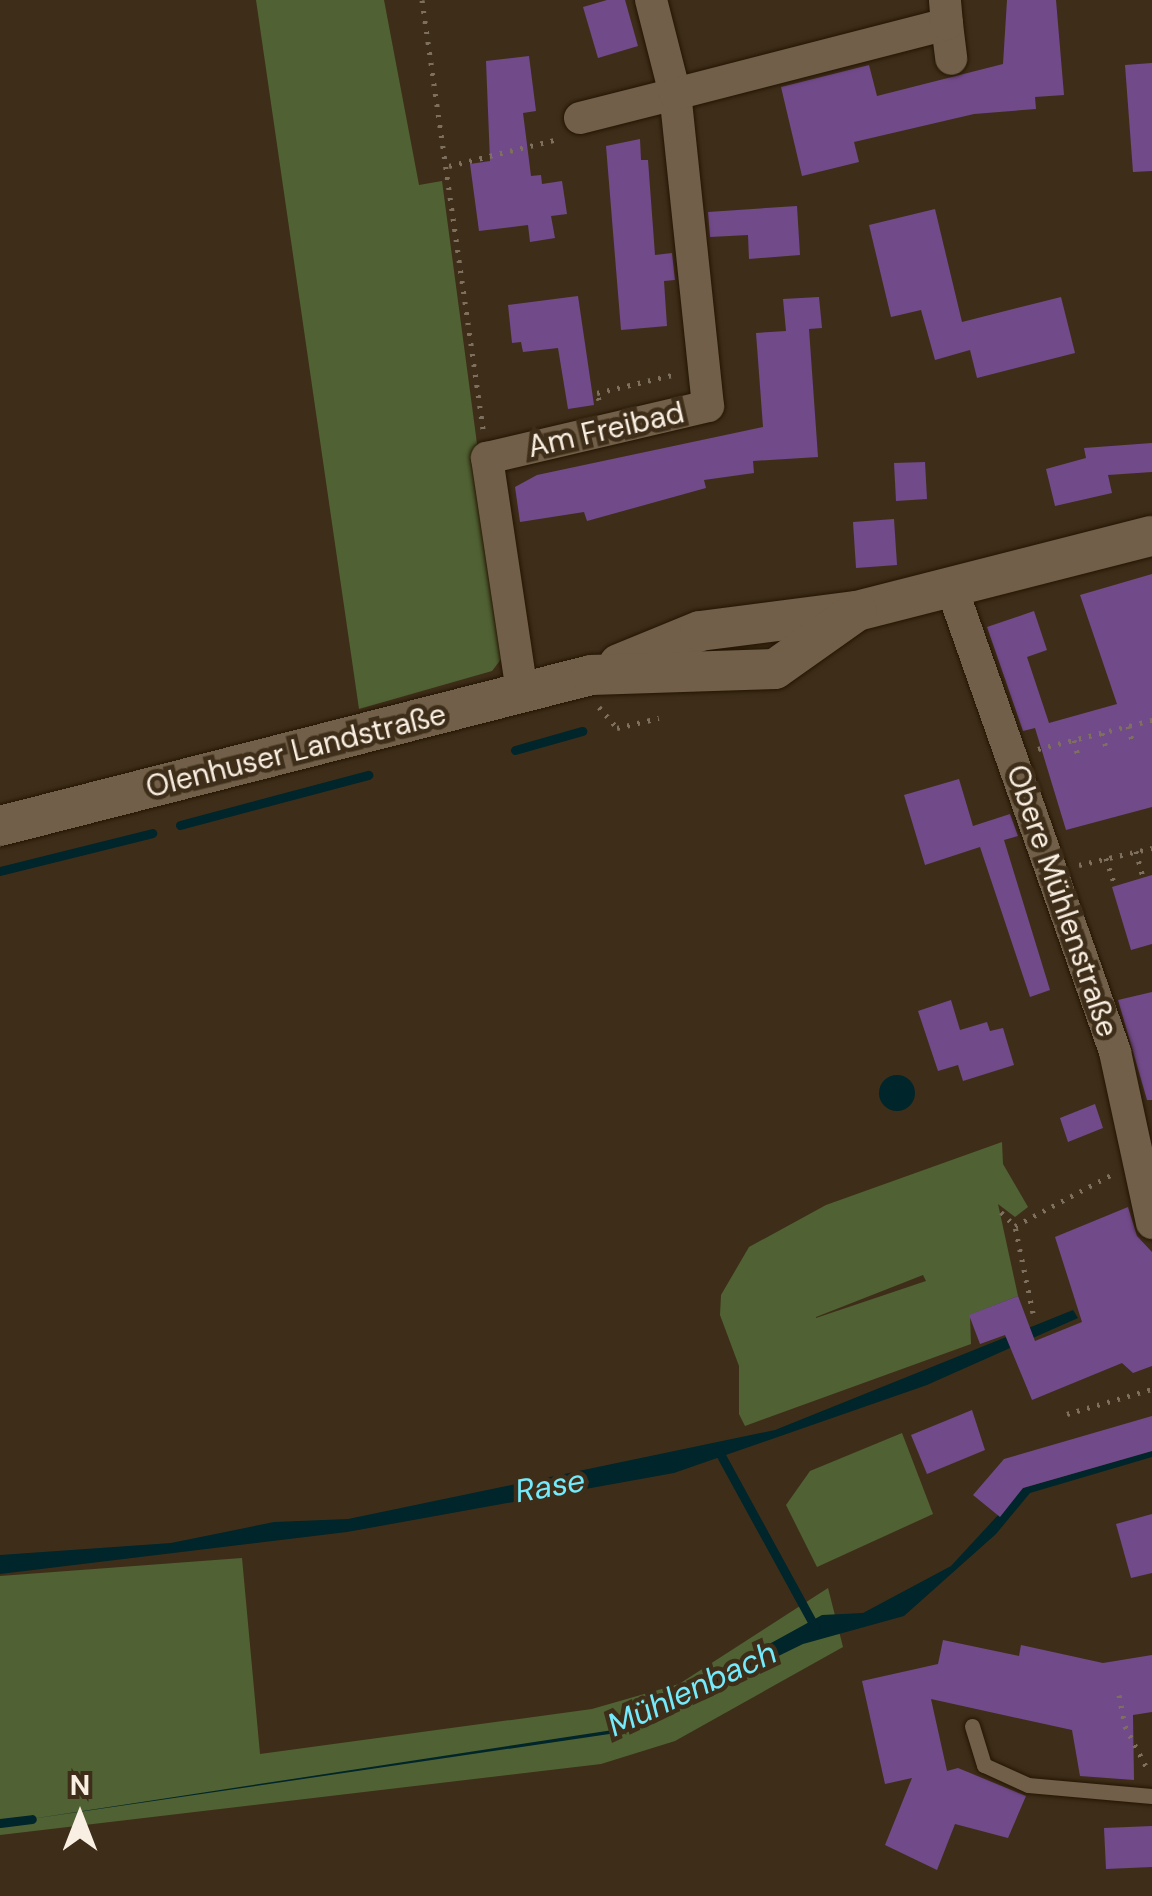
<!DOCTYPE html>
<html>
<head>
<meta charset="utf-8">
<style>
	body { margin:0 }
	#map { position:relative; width:1152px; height:1896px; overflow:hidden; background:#3e2e19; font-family:"DM Sans",sans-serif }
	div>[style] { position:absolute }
	.green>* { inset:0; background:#506233 }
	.water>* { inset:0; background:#00252a }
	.round { border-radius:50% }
	.stream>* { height:9px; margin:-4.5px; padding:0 4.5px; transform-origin:4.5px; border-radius:4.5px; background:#00252a }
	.building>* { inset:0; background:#714a8a }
	.path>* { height:5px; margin-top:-2.5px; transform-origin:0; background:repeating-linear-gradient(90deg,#7e705e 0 2.5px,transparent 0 10.5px) }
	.roads { filter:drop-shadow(0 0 2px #241503) drop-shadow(0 0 2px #241503) }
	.service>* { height:15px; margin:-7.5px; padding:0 7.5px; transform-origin:7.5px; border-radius:7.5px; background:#715f49 }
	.minor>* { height:32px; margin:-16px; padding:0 16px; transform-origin:16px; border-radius:16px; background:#715f49 }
	.tertiary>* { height:40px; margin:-20px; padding:0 20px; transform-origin:20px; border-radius:20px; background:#715f49 }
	span { translate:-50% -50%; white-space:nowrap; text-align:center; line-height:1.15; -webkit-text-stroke:9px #3e2e19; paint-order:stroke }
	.street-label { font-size:30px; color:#f9efe2 }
	.water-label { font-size:32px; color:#73ebfc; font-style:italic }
	.north { position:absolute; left:30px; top:1766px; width:100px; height:100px; -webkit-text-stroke:8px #3e2e19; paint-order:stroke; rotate:0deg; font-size:28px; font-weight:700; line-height:40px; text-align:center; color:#f9efe2 }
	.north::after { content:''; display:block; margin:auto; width:35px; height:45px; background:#f9efe2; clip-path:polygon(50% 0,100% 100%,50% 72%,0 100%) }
</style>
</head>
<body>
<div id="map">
	<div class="green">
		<i style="clip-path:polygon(256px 0,384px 0,419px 185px,442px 181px,505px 654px,492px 671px,359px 709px)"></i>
		<i style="clip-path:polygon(evenodd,1002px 1142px,1003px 1164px,1028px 1207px,1015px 1217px,998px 1204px,1018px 1296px,970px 1315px,971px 1344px,745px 1426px,739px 1414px,739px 1366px,720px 1315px,721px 1295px,749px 1247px,826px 1205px,1002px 1142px,923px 1275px,926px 1281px,816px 1318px,816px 1317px,923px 1275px)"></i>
		<i style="clip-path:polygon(902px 1433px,933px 1514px,817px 1567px,786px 1505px,810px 1471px)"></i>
		<i style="clip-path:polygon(242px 1558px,260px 1754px,592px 1709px,679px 1684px,828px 1588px,843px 1647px,675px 1741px,601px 1764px,0 1835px,0 1576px)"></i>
	</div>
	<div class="water">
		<i class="round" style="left:879px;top:1075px;width:36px;height:36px"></i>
		<i style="clip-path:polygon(1073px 1310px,1078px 1318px,927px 1385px,674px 1473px,347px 1532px,0 1574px,0 1555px,171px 1543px,274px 1522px,348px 1519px,775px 1430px)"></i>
		<i style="clip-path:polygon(1152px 1451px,1152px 1457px,1030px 1493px,996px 1534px,904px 1616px,803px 1644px,623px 1732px,24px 1820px,613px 1730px,822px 1615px,863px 1613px,951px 1566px,1023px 1488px)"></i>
	</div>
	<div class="stream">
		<i style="left:515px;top:750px;width:70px;rotate:-15.8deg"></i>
		<i style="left:180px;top:825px;width:195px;rotate:-14.9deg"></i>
		<i style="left:0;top:871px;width:157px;rotate:-14deg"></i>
		<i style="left:718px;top:1450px;width:204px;rotate:61.3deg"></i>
		<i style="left:0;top:1823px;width:32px;rotate:-7deg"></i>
	</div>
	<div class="building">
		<i style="clip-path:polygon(607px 0,625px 0,638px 46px,598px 58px,583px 7px)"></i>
		<i style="clip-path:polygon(1007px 0,1056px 0,1064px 95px,1035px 97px,1036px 109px,974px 114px,854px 142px,859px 162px,802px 176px,781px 87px,869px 65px,877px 96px,1003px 64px)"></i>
		<i style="clip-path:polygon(529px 56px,536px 111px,523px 113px,531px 176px,541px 175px,542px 184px,562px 181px,567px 214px,551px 216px,555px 238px,530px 242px,528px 225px,479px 231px,470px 164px,490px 161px,486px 61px)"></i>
		<i style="clip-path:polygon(1152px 63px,1152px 171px,1133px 172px,1125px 65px)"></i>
		<i style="clip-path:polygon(640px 139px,641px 160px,648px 160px,655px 255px,672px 253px,675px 280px,664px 281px,667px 326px,621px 330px,606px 146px)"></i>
		<i style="clip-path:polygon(797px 206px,800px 255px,749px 259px,748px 235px,710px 237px,708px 212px)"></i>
		<i style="clip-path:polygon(935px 209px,962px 322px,1061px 297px,1075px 353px,977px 378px,970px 350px,935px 360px,921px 310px,891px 317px,869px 225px)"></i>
		<i style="clip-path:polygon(578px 296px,594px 405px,568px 409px,558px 348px,523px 352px,521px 342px,512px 343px,508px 305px)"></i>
		<i style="clip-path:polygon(819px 297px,822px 328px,809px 329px,818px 457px,753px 461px,754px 473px,704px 480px,706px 488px,587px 521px,584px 512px,520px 522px,515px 487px,537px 475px,763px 427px,756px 333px,786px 331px,783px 299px)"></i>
		<i style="clip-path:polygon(1152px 443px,1152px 472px,1108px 475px,1112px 493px,1055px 506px,1046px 469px,1086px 458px,1084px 448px)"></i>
		<i style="clip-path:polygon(925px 462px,927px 499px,896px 501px,894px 463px)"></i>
		<i style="clip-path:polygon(894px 519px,897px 565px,856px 568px,853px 522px)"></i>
		<i style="clip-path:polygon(1152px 574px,1152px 807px,1066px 830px,1035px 728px,1023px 731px,987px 627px,1034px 611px,1047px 650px,1027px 657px,1049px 723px,1117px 704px,1080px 595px)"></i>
		<i style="clip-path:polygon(959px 779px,973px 826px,1010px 814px,1018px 836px,1004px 840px,1050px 990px,1030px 997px,980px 847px,925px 865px,904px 795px)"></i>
		<i style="clip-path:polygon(1152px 875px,1152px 944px,1131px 950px,1112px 887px)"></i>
		<i style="clip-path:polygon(1152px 992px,1152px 1100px,1147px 1100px,1118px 1000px)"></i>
		<i style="clip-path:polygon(951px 1000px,960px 1030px,987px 1022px,990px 1031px,1003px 1028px,1014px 1065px,963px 1081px,958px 1065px,938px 1071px,918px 1011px)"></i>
		<i style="clip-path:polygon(1095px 1104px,1103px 1128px,1068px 1142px,1060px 1118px)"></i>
		<i style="clip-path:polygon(1128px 1207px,1137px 1236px,1152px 1252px,1152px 1366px,1133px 1373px,1122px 1363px,1032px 1400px,1005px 1335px,980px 1344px,969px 1315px,1018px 1296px,1035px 1341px,1082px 1322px,1055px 1237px)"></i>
		<i style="clip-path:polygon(972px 1410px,985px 1450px,927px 1474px,911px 1435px)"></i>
		<i style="clip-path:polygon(1152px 1416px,1152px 1451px,1023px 1488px,1000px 1517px,973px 1495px,1004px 1459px)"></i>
		<i style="clip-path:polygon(1152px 1514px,1152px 1573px,1131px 1578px,1116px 1524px)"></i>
		<i style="clip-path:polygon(943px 1640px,1019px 1656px,1021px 1645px,1103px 1663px,1152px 1655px,1152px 1712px,1133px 1715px,1134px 1780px,1080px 1776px,1072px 1730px,931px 1699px,947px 1771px,958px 1768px,1026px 1796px,1008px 1838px,955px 1824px,937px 1870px,885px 1845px,912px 1778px,885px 1784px,862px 1681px,938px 1664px)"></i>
		<i style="clip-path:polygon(1152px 1826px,1152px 1867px,1106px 1869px,1104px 1828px)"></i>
	</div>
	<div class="path">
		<i style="left:422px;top:0;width:434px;rotate:81.9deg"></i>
		<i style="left:449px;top:166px;width:112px;rotate:-13.9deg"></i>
		<i style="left:599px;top:400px;width:7px;rotate:-106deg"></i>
		<i style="left:597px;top:393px;width:77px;rotate:-13.5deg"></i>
		<i style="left:599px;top:707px;width:28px;rotate:49deg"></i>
		<i style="left:617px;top:728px;width:43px;rotate:-13.4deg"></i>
		<i style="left:1128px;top:726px;width:18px;rotate:74deg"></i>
		<i style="left:1102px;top:733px;width:19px;rotate:74deg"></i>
		<i style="left:1074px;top:740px;width:16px;rotate:76deg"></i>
		<i style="left:1038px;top:749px;width:118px;rotate:-14.3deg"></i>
		<i style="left:1136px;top:851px;width:28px;rotate:75deg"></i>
		<i style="left:1106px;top:858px;width:29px;rotate:72deg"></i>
		<i style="left:1079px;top:865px;width:75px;rotate:-13.1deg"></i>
		<i style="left:1001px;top:1212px;width:20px;rotate:45deg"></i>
		<i style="left:1033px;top:1313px;width:89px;rotate:-101.7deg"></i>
		<i style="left:1015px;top:1226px;width:111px;rotate:-28deg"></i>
		<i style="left:1067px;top:1414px;width:89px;rotate:-16.4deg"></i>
		<i style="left:1119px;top:1695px;width:32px;rotate:79deg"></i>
		<i style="left:1125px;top:1726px;width:50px;rotate:62.4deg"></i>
	</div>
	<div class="roads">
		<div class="service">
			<i style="left:972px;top:1726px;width:41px;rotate:72.9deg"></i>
			<i style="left:984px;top:1765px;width:48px;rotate:24.4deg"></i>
			<i style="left:1028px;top:1785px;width:124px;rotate:5.1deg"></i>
		</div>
		<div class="minor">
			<i style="left:947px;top:24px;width:35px;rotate:83deg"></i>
			<i style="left:580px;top:118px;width:98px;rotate:-14.2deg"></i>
			<i style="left:675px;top:94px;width:97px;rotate:-104.3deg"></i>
			<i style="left:951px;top:586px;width:494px;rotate:70.6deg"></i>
			<i style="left:1115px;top:1052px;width:175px;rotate:77.8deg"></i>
			<i style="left:522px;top:692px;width:237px;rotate:-98.5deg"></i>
			<i style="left:487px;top:458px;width:227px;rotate:-13.2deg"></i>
			<i style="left:708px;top:406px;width:314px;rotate:-96deg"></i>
			<i style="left:675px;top:94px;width:281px;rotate:-14.4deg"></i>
			<i style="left:947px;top:24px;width:24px;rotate:-95deg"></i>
		</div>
		<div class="tertiary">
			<i style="left:619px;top:664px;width:87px;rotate:-22.2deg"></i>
			<i style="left:700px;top:631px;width:158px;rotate:-7.3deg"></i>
			<i style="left:857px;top:611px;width:304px;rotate:-14.3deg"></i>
			<i style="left:0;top:826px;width:610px;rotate:-14.33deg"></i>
			<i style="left:591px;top:675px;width:184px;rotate:-1.9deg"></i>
			<i style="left:775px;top:669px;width:100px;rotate:-35.3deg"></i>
		</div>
	</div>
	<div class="street-label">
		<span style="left:606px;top:430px;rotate:-13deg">Am Freibad</span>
		<span style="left:296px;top:751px;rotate:-14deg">Olenhuser Landstraße</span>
		<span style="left:1062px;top:901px;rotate:71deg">Obere Mühlenstraße</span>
	</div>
	<div class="water-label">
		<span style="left:550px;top:1486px;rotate:-10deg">Rase</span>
		<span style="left:692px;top:1689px;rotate:-25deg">Mühlenbach</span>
	</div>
	<div class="north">N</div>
</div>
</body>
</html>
